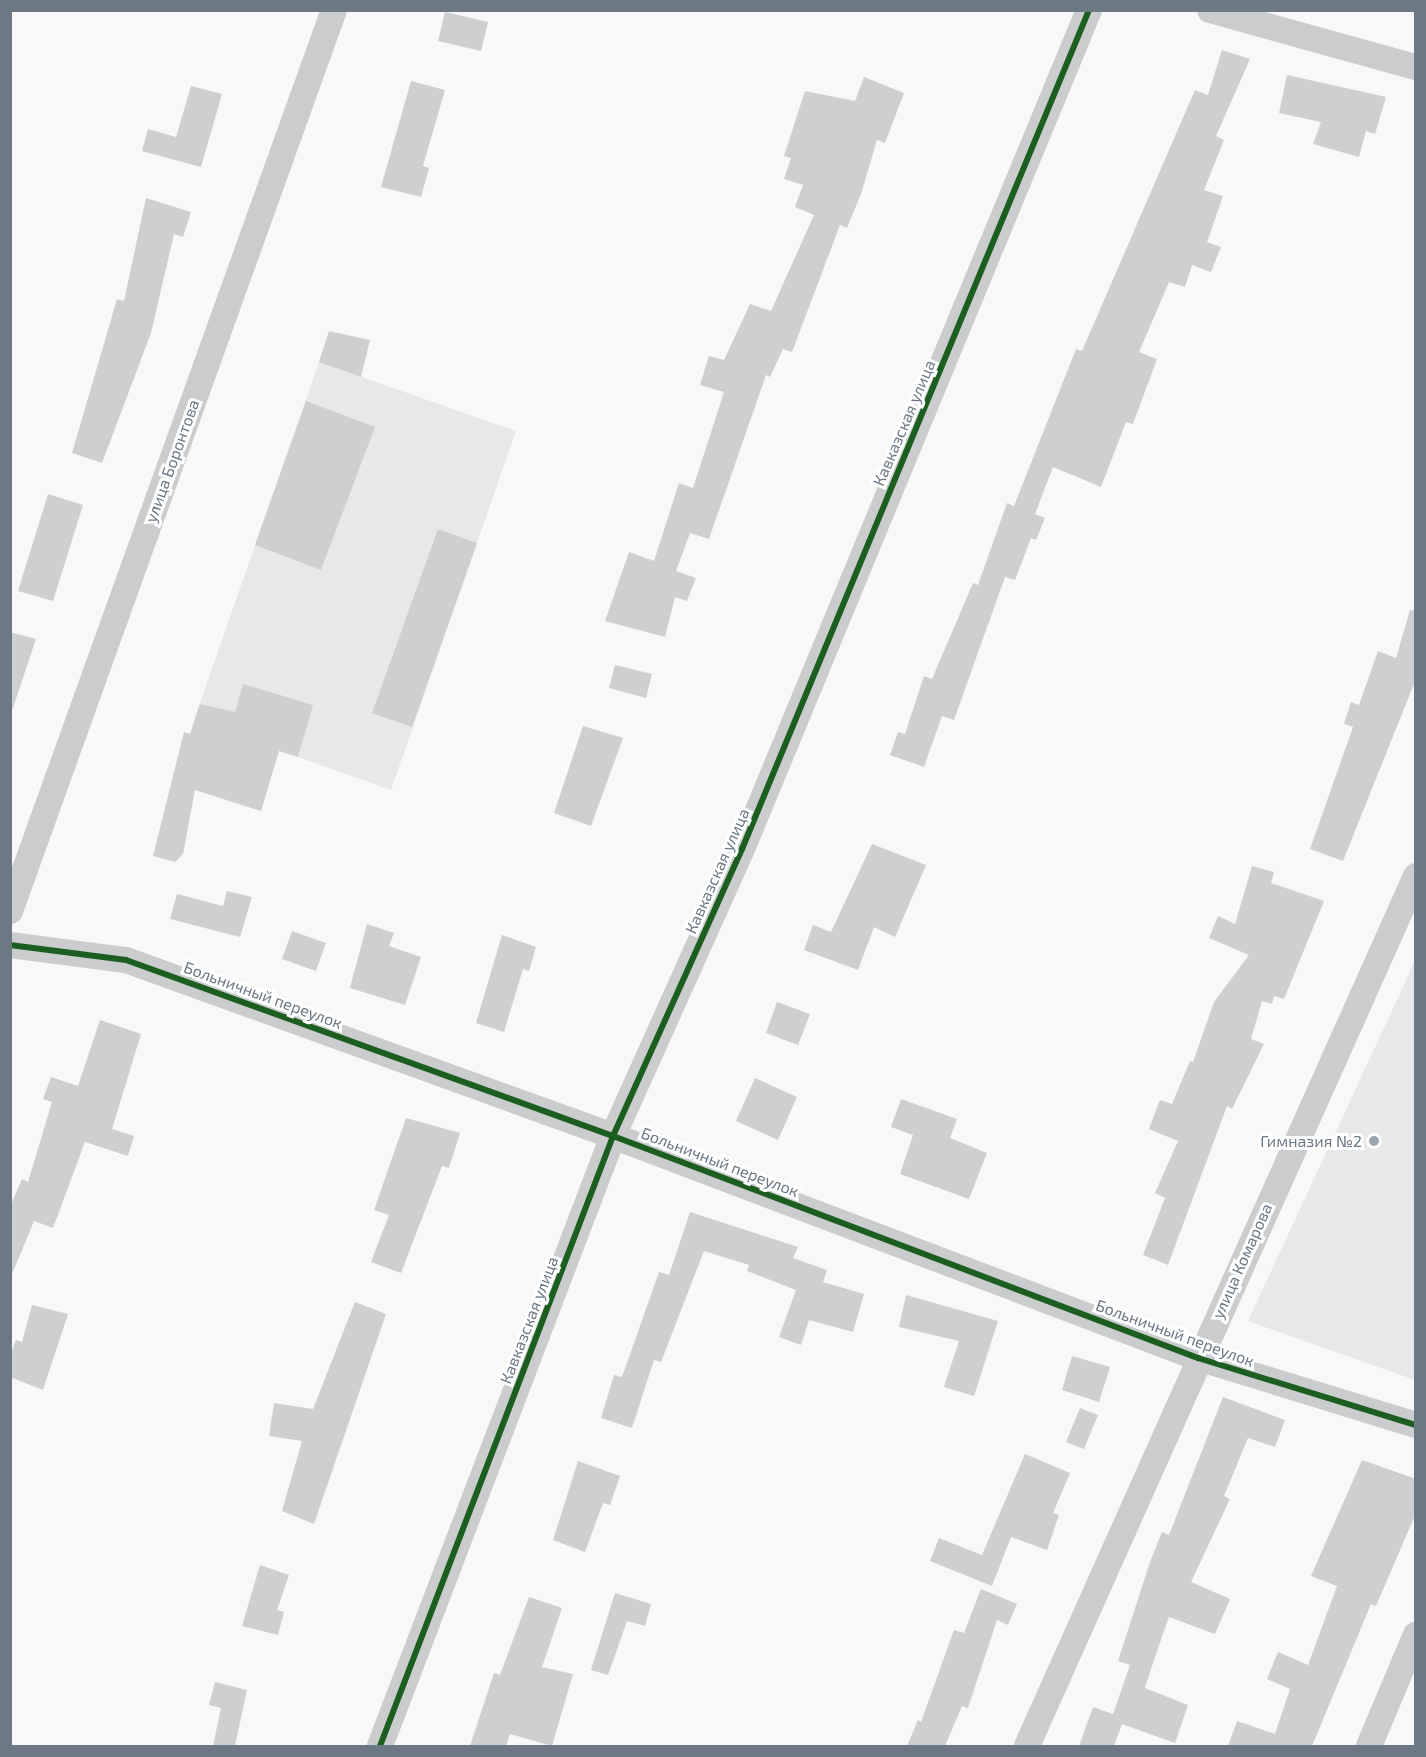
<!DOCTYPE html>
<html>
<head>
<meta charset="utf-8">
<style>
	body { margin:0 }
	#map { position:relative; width:1426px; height:1757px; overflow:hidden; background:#f8f8f8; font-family:"Exo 2",sans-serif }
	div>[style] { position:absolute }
	.built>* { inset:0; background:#e7e8e9 }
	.building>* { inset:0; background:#cecfd0 }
	.minor>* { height:26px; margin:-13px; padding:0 13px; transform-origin:13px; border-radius:13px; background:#cbccce }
	.cycleway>* { height:6px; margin:-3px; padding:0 3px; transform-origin:3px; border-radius:3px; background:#1b5e20 }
	.dots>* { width:16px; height:16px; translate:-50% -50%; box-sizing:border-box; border:3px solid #fff; border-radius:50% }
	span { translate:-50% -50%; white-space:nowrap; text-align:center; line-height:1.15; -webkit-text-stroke:6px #fff; paint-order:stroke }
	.street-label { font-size:16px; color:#6c7884 }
	.poi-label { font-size:16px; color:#6c7884 }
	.right { translate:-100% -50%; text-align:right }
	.frame { position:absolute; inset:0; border:12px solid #6c7884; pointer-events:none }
</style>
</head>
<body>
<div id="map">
	<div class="built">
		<i style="clip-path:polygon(319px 362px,516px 431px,391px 790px,194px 720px)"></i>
		<i style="clip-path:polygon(1415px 961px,1415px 1380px,1248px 1321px)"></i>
	</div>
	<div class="building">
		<i style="clip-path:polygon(445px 12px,488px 22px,481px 51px,438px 41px)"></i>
		<i style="clip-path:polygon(1222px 50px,1250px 59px,1216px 136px,1224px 140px,1204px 190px,1223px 196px,1207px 242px,1221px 247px,1211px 272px,1192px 265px,1185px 287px,1169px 282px,1139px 352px,1157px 359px,1133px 424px,1126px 422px,1101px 487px,1053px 467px,1035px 514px,1045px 518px,1036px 540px,1031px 538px,1015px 580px,1005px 577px,954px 720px,942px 716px,924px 767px,890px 755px,898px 732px,905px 734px,924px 676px,932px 679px,973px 583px,978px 585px,1007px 503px,1014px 506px,1076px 349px,1082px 351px,1195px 90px,1208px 95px)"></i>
		<i style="clip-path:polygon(1287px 75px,1386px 97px,1375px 134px,1366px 131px,1359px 157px,1313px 144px,1321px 122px,1279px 113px)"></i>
		<i style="clip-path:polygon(864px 77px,904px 93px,885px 143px,877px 140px,861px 194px,847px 228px,840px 225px,792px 352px,783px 349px,770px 377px,766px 375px,709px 539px,690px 533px,676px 571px,696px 578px,687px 601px,675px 597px,665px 637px,605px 621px,629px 552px,654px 561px,679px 483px,693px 488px,724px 392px,700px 385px,709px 356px,724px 360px,750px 304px,771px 311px,814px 215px,795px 207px,803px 185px,784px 179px,791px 158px,784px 156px,805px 91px,855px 101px)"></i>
		<i style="clip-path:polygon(411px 81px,445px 90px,423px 166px,429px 168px,421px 197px,381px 187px)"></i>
		<i style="clip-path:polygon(191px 86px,222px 94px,201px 167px,142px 151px,148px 129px,176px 137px)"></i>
		<i style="clip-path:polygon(146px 198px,191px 212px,183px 237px,174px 234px,151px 333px,102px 463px,72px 453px,117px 299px,124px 301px)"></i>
		<i style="clip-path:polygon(329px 331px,370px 340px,361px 377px,319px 362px)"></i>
		<i style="clip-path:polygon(306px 401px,375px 427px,321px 570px,255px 545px)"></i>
		<i style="clip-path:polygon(48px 494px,83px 505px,53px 601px,18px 591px)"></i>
		<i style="clip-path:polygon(438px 529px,477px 543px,412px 727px,372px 713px)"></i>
		<i style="clip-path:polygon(1410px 610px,1416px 611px,1416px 679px,1343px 861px,1310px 849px,1353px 727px,1344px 724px,1351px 702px,1359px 705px,1378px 651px,1396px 658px)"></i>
		<i style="clip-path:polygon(10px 632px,36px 639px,13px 708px,10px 708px)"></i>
		<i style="clip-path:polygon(615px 665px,652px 674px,646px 698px,609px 688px)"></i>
		<i style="clip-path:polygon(243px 684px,313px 705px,298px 757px,279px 751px,261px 811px,195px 790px,183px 854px,175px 862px,153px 856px,184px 732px,190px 734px,200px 704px,235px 712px)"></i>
		<i style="clip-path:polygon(583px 726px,623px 738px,591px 826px,554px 813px)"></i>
		<i style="clip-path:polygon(872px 844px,926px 865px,895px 937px,874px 927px,858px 970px,804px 950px,813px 925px,831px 932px)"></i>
		<i style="clip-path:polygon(1252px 866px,1274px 872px,1271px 883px,1324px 901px,1284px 999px,1274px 996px,1272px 1004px,1262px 1001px,1251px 1039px,1264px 1044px,1232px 1109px,1227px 1106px,1168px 1265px,1143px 1255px,1165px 1198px,1155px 1193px,1178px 1141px,1149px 1129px,1160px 1100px,1172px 1104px,1190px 1061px,1193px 1062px,1214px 1002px,1249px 955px,1209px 938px,1218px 916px,1235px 924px)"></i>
		<i style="clip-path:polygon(227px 891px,252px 897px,240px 937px,170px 919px,177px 894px,223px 906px)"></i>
		<i style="clip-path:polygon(367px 924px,394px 933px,389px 946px,421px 957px,405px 1005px,350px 988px)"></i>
		<i style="clip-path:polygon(292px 931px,326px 943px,316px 971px,282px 959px)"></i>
		<i style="clip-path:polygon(502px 935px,536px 947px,529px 971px,523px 969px,504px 1032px,476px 1023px)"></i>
		<i style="clip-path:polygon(777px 1002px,810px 1014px,798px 1045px,766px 1033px)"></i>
		<i style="clip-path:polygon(100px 1020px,141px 1034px,112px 1129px,134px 1136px,128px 1156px,85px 1142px,53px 1228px,34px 1221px,10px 1279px,10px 1207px,22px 1179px,28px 1182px,52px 1102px,43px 1099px,51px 1077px,78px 1086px)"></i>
		<i style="clip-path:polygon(755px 1078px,797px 1097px,778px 1140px,736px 1121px)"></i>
		<i style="clip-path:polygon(901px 1099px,957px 1119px,950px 1138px,987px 1153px,969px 1199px,900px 1174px,913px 1135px,891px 1127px)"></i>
		<i style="clip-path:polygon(406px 1118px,460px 1133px,449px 1168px,442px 1166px,401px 1273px,371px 1262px,389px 1215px,374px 1210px)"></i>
		<i style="clip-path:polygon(690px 1212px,798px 1247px,793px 1258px,827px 1270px,823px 1282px,864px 1294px,853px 1332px,809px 1320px,801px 1345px,779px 1337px,796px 1290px,747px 1271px,749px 1265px,704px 1251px,661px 1362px,654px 1360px,632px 1428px,601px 1418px,614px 1375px,622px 1377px,659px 1272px,669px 1275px)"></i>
		<i style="clip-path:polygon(906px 1295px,998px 1321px,974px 1396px,944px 1387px,959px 1341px,899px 1327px)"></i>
		<i style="clip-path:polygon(355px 1302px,386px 1314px,314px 1524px,282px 1511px,302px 1441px,269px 1436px,274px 1403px,313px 1409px)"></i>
		<i style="clip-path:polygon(32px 1305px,68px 1314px,43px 1390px,10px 1377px,10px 1356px,16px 1340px,22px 1342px)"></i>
		<i style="clip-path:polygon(1072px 1356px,1110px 1367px,1099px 1402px,1062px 1390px)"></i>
		<i style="clip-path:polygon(1223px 1397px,1285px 1420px,1275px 1447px,1248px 1438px,1224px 1496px,1230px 1499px,1191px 1582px,1230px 1599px,1215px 1634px,1169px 1617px,1156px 1654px,1145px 1688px,1188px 1705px,1175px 1743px,1122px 1724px,1114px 1746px,1079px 1746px,1093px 1707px,1113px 1714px,1130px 1665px,1118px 1661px,1150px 1562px,1162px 1532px,1169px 1535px)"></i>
		<i style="clip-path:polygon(1080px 1408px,1098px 1415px,1084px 1449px,1066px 1442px)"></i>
		<i style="clip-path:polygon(1025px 1454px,1070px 1473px,1053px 1513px,1059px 1515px,1047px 1550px,1011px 1537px,992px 1586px,930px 1561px,939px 1538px,982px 1555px)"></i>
		<i style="clip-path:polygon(1362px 1460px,1416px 1479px,1416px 1513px,1376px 1606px,1371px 1604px,1312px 1746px,1228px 1746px,1237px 1721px,1275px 1734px,1290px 1689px,1267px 1679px,1278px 1652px,1308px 1665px,1337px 1586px,1311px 1576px)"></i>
		<i style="clip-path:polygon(578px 1461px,620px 1476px,610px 1505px,603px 1503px,585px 1552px,553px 1540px)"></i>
		<i style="clip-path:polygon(260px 1565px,289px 1575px,277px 1610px,284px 1612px,278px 1635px,242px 1626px)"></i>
		<i style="clip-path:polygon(981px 1589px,1017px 1604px,1008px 1625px,997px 1620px,968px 1708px,962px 1706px,945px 1746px,907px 1746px,918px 1720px,921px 1722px,954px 1630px,964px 1633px)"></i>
		<i style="clip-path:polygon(615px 1593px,651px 1604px,645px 1626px,627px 1621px,608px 1675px,591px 1670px)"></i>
		<i style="clip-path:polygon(529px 1597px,562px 1608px,542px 1667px,573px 1674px,552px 1746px,510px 1734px,506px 1746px,470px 1746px,494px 1673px,500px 1675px)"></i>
		<i style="clip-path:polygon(215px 1682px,247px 1690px,235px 1746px,213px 1746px,221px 1708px,209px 1705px)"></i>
	</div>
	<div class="minor">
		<i style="left:1210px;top:10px;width:214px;rotate:15.5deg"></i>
		<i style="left:10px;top:911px;width:957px;rotate:-70.22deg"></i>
		<i style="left:10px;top:945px;width:117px;rotate:7.4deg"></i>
		<i style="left:126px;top:960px;width:518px;rotate:19.87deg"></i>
		<i style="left:613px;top:1136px;width:626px;rotate:20.78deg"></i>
		<i style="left:1198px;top:1358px;width:228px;rotate:17.1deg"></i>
		<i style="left:380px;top:1746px;width:653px;rotate:-69.09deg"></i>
		<i style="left:613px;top:1136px;width:315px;rotate:-65.8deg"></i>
		<i style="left:742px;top:849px;width:908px;rotate:-67.53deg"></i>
		<i style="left:1027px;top:1746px;width:953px;rotate:-65.91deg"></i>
		<i style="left:1369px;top:1746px;width:121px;rotate:-67.2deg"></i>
	</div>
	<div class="cycleway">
		<i style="left:10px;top:945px;width:117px;rotate:7.4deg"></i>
		<i style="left:126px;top:960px;width:518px;rotate:19.87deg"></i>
		<i style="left:613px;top:1136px;width:626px;rotate:20.78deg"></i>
		<i style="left:1198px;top:1358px;width:228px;rotate:17.1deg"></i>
		<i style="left:380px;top:1746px;width:653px;rotate:-69.09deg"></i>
		<i style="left:613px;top:1136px;width:315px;rotate:-65.8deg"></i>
		<i style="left:742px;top:849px;width:908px;rotate:-67.53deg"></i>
	</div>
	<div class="dots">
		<i style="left:1374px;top:1141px;background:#9da5ad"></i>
	</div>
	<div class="street-label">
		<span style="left:904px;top:423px;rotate:-67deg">Кавказская улица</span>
		<span style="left:172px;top:461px;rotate:-70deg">улица Боронтова</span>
		<span style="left:717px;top:871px;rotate:-66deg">Кавказская улица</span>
		<span style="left:263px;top:995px;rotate:20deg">Больничный переулок</span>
		<span style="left:720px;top:1162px;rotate:21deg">Больничный переулок</span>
		<span style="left:1242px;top:1261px;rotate:-66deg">улица Комарова</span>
		<span style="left:529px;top:1320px;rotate:-69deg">Кавказская улица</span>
		<span style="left:1175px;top:1333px;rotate:20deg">Больничный переулок</span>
	</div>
	<div class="poi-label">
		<span class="right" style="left:1362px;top:1141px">Гимназия №2</span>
	</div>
	<div class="frame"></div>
</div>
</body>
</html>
